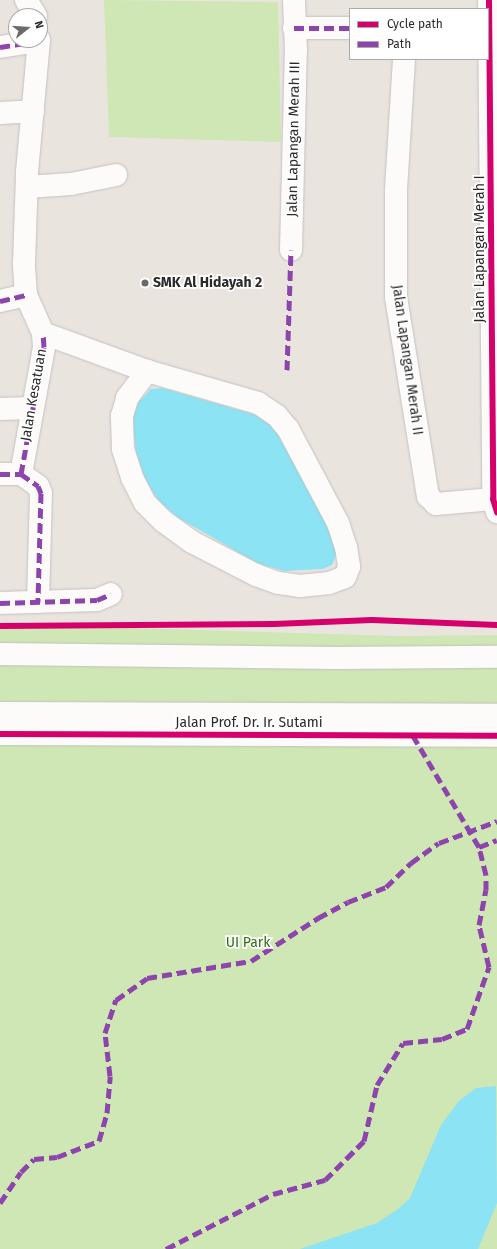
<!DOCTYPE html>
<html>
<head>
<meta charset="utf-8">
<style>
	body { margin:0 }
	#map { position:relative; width:497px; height:1249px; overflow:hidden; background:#eae4df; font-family:"Fira Sans",sans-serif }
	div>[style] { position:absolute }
	.green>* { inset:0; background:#cfe7b4 }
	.water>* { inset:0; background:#8be3f3 }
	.roads { filter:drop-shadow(0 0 1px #c3c1c1) drop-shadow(0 0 1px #c3c1c1) }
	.minor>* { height:22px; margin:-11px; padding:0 11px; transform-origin:11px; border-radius:11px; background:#fcfbfa }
	.quiet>* { height:5px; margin-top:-2.5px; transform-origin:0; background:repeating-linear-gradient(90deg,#8e44ad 0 10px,transparent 0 15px) }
	.cycleway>* { height:6px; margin:-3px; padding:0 3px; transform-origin:3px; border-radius:3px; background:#d6006c }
	.dots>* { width:11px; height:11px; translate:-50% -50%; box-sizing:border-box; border:2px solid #fff; border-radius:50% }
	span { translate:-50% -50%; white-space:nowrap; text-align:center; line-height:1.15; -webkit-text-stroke:3.5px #fff; paint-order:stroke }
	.street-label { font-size:14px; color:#2a2a2a }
	.poi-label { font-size:14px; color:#2a2a2a; font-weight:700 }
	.left { translate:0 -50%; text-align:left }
	.park-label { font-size:14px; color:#306f12 }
	.legend { position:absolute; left:349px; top:8px; width:140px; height:52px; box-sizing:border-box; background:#fff; border:1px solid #aaa; margin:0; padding:5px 7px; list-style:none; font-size:12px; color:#2a2a2a }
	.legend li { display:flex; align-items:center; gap:8px; height:20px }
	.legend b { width:20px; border:1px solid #aaa }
	.north { position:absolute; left:8px; top:8px; width:40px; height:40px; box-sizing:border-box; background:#fff; border:1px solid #aaa; border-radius:50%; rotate:73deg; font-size:11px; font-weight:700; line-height:16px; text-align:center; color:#2a2a2a }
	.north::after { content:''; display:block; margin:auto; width:14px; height:18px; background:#6d6b69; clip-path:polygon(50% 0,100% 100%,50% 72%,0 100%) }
</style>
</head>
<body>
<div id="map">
	<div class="green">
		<i style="clip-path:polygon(104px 0,278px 2px,281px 142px,109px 137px)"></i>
		<i style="clip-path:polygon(0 624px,397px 636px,497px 635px,497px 1249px,0 1249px)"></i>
	</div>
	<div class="water">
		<i style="clip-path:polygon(162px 388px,270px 419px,278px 430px,334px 540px,337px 553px,332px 565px,323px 569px,284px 571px,257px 563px,177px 517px,158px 500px,145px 479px,136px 452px,132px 418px,139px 402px,151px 389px)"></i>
		<i style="clip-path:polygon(496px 1086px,497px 1203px,478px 1249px,300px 1249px,377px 1223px,398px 1209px,410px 1198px,441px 1125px,459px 1101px,476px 1088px)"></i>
	</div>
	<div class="roads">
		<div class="minor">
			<i style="left:26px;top:0;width:19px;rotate:58deg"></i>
			<i style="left:489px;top:0;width:499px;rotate:89.5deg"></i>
			<i style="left:493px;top:499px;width:14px;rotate:73deg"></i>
			<i style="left:294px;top:28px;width:56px"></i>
			<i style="left:0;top:47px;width:39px;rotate:-9deg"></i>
			<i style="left:404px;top:59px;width:131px;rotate:93.5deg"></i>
			<i style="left:396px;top:190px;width:107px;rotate:90deg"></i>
			<i style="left:396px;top:297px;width:202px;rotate:80.9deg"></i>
			<i style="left:428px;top:496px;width:11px;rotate:45deg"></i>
			<i style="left:436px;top:504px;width:57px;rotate:-5deg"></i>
			<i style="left:0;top:113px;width:33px;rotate:-3deg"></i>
			<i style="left:27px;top:187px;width:44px;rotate:-3.9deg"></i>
			<i style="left:71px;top:184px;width:46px;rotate:-11.3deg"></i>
			<i style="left:291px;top:250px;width:200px;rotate:-88.6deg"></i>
			<i style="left:296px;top:50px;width:50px;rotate:-92.3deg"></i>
			<i style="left:0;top:301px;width:27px;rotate:-13deg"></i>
			<i style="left:43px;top:333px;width:111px;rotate:20.1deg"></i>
			<i style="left:147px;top:371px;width:116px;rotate:16.1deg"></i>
			<i style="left:258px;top:403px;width:23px;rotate:34deg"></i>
			<i style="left:277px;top:416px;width:17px;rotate:50deg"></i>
			<i style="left:288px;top:429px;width:106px;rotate:62deg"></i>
			<i style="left:338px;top:523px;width:25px;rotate:72deg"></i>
			<i style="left:346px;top:547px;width:20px;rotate:81deg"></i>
			<i style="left:349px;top:567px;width:11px;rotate:112deg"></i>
			<i style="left:345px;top:577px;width:17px;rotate:159deg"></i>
			<i style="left:329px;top:583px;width:29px;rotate:174deg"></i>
			<i style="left:300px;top:586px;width:22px;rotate:-172deg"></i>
			<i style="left:278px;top:583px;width:23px;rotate:-160deg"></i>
			<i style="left:256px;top:575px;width:72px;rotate:-152.7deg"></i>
			<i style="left:192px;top:542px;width:36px;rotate:-144deg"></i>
			<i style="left:163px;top:521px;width:25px;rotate:-135deg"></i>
			<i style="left:145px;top:503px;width:29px;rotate:-117deg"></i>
			<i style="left:132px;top:477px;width:29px;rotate:-108deg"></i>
			<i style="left:123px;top:449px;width:33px;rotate:-92deg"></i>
			<i style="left:122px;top:416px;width:19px;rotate:-74deg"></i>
			<i style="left:127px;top:398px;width:34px;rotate:-53deg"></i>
			<i style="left:0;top:409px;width:32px;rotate:-2deg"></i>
			<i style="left:0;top:474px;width:21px"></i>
			<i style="left:21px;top:474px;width:129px;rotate:-79.7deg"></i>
			<i style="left:44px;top:347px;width:14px;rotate:-94deg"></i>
			<i style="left:43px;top:333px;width:42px;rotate:-114.1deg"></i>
			<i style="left:26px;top:295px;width:31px;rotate:-94deg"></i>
			<i style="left:24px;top:264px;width:92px;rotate:-88.1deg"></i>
			<i style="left:27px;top:172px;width:133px;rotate:-84.8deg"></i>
			<i style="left:21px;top:474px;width:21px;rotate:35deg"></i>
			<i style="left:38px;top:486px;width:8px;rotate:67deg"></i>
			<i style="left:41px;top:493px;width:109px;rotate:91.6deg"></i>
			<i style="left:0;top:603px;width:97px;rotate:-1.8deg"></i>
			<i style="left:97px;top:600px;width:15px;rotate:-23deg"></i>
			<i style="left:0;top:654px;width:335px;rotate:0.7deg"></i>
			<i style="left:335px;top:658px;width:162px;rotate:-0.4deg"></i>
			<i style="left:0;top:713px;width:497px;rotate:0.2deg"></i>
			<i style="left:0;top:734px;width:497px;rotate:0.2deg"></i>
		</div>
	</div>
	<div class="quiet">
		<i style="left:294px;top:28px;width:56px"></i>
		<i style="left:0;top:47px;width:39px;rotate:-9deg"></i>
		<i style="left:0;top:301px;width:27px;rotate:-13deg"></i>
		<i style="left:287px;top:370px;width:120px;rotate:-88.1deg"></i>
		<i style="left:0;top:474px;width:21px"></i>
		<i style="left:21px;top:474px;width:129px;rotate:-79.7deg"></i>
		<i style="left:44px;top:347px;width:14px;rotate:-94deg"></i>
		<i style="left:21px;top:474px;width:21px;rotate:35deg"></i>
		<i style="left:38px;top:486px;width:8px;rotate:67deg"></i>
		<i style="left:41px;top:493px;width:109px;rotate:91.6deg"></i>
		<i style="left:0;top:603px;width:97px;rotate:-1.8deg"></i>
		<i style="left:97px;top:600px;width:15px;rotate:-23deg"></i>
		<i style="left:479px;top:847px;width:19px;rotate:-21deg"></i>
		<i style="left:0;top:1203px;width:37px;rotate:-56deg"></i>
		<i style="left:21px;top:1172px;width:18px;rotate:-45deg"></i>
		<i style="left:34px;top:1159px;width:23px;rotate:-5deg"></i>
		<i style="left:57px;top:1157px;width:45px;rotate:-20.9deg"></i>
		<i style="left:99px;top:1141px;width:29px;rotate:-74deg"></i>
		<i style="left:107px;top:1113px;width:37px;rotate:-85deg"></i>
		<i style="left:110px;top:1076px;width:43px;rotate:-96.6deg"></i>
		<i style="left:105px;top:1033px;width:35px;rotate:-72deg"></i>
		<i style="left:116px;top:1000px;width:38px;rotate:-35deg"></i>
		<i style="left:147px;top:978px;width:105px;rotate:-9.3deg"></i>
		<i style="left:251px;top:961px;width:80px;rotate:-32.7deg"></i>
		<i style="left:318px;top:918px;width:34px;rotate:-28deg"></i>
		<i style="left:348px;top:902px;width:41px;rotate:-21.5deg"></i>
		<i style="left:386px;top:887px;width:35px;rotate:-44deg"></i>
		<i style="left:411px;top:863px;width:34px;rotate:-36deg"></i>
		<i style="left:439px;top:843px;width:62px;rotate:-20.8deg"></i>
		<i style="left:166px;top:1249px;width:120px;rotate:-27.2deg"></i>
		<i style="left:273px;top:1194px;width:54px;rotate:-15.1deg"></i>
		<i style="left:325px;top:1180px;width:55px;rotate:-45deg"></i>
		<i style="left:364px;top:1141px;width:57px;rotate:-76.9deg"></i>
		<i style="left:377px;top:1085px;width:49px;rotate:-58.2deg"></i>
		<i style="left:403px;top:1043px;width:39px;rotate:-6deg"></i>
		<i style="left:442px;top:1039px;width:27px;rotate:-22deg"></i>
		<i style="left:467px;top:1029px;width:66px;rotate:-70.5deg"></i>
		<i style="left:489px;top:967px;width:43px;rotate:-103.4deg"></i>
		<i style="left:479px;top:925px;width:36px;rotate:-79deg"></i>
		<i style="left:486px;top:890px;width:15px;rotate:-90deg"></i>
		<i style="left:486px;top:875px;width:29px;rotate:-104deg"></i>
		<i style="left:479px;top:847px;width:129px;rotate:-120.7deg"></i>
	</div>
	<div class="cycleway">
		<i style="left:489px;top:0;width:499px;rotate:89.5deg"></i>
		<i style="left:493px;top:499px;width:14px;rotate:73deg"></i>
		<i style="left:0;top:626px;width:274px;rotate:-0.4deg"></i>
		<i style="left:274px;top:624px;width:98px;rotate:-2.3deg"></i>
		<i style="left:372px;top:620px;width:125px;rotate:2.3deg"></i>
		<i style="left:0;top:734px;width:497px;rotate:0.2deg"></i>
	</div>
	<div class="dots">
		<i style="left:145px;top:283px;background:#6d6b69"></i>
	</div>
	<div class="street-label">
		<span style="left:294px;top:139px;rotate:-89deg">Jalan Lapangan Merah III</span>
		<span style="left:480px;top:249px;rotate:-90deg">Jalan Lapangan Merah I</span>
		<span style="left:407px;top:360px;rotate:82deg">Jalan Lapangan Merah II</span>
		<span style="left:34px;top:395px;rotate:-80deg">Jalan Kesatuan</span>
		<span style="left:249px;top:723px">Jalan Prof. Dr. Ir. Sutami</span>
	</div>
	<div class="poi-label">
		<span class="left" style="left:153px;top:283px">SMK Al Hidayah 2</span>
	</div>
	<div class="park-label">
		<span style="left:248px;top:943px">UI Park</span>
	</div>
	<ul class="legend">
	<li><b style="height:5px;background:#d6006c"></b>Cycle path</li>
	<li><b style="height:5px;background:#8e44ad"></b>Path</li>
	</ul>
	<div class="north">N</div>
</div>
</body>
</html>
